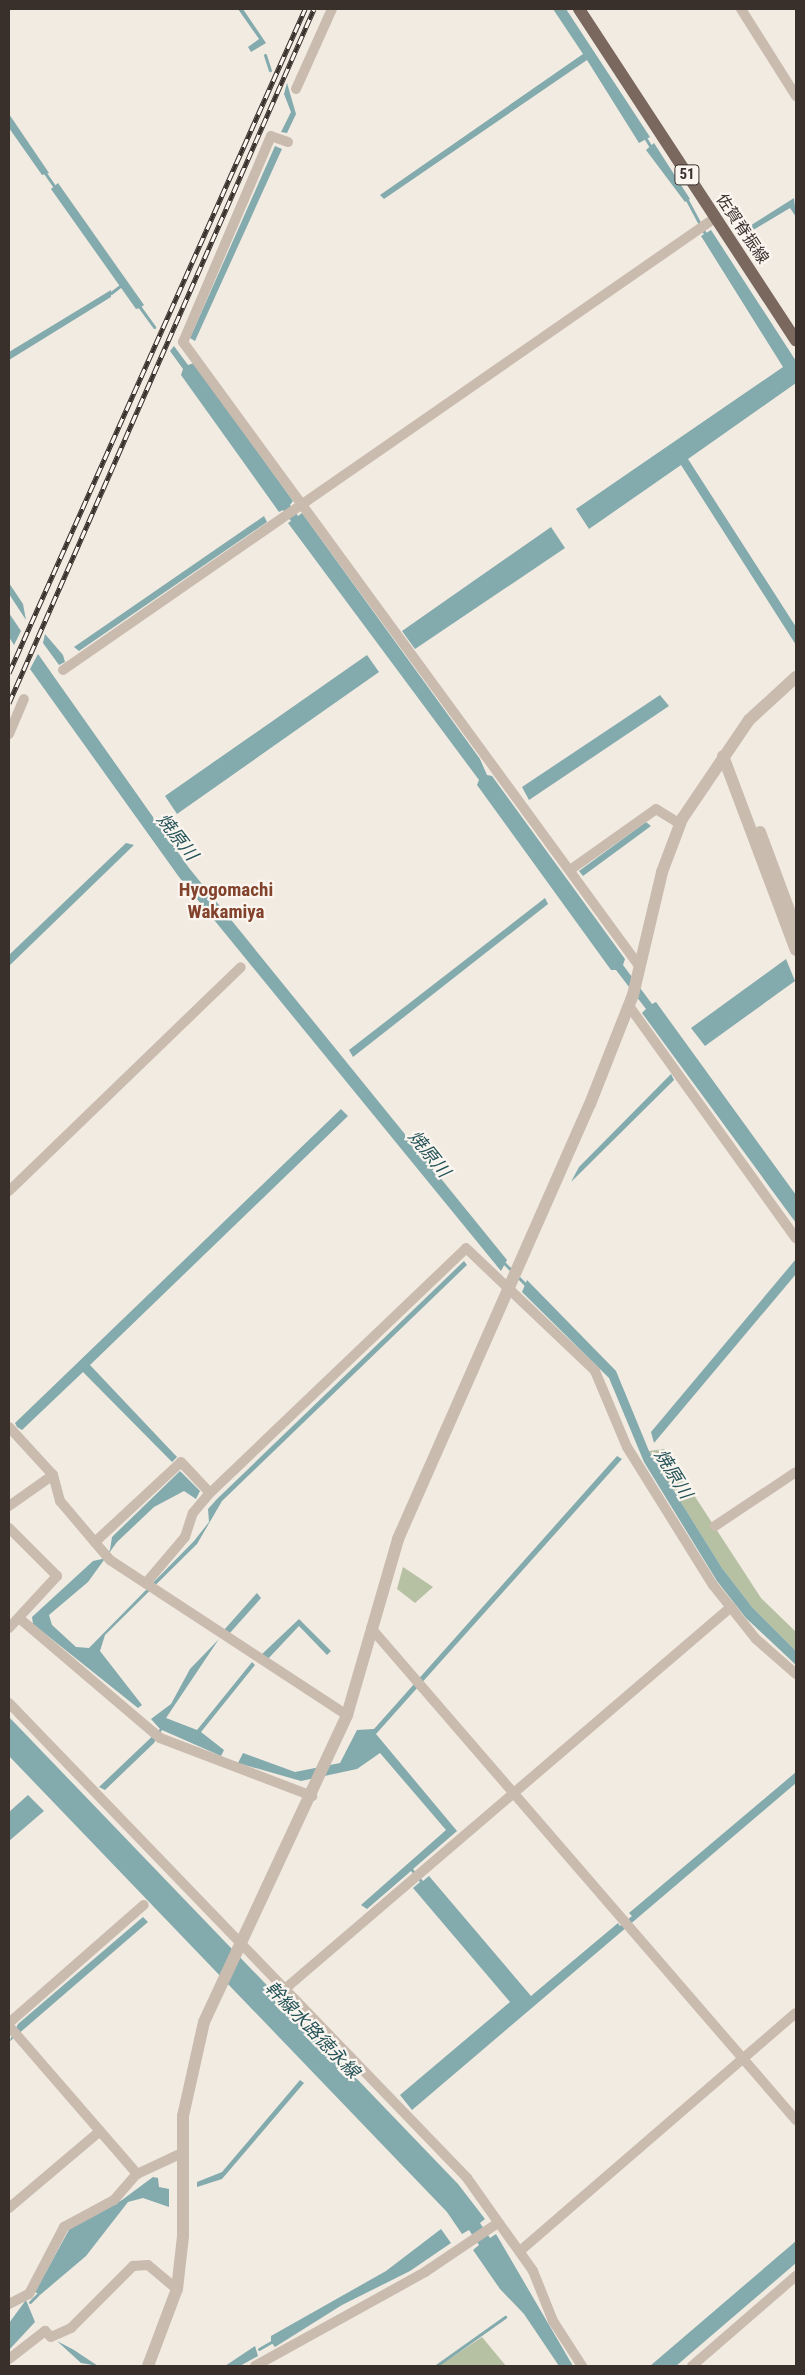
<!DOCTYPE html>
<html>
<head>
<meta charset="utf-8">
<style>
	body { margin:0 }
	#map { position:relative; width:805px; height:2375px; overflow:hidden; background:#f2ebe2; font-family:"Roboto Condensed","Noto Sans JP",sans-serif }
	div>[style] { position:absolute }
	.green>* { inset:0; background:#b6c0a3 }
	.water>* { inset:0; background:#83aaad }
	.stream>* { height:3px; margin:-1.5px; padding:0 1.5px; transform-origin:1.5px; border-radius:1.5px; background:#83aaad }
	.minor>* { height:10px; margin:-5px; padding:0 5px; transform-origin:5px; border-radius:5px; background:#cabbaf }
	.tertiary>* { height:12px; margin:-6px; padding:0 6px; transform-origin:6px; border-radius:6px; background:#cabbaf }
	.primary>* { height:12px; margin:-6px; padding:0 6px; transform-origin:6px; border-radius:6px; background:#7a685f }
	.rail>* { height:5px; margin-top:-2.5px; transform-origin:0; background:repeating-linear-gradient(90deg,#faf5ef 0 9px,#39302c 0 18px); box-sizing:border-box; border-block:1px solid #39302c }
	span { translate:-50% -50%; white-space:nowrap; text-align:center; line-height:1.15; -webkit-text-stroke:4.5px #faf5ef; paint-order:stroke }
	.shield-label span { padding:1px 4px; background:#faf5ef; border:1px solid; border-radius:4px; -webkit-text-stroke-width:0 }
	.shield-label { font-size:15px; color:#39302c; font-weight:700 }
	.street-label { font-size:16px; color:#39302c }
	.water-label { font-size:18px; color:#255358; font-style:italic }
	.quarter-label { font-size:19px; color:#82422c; font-weight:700 }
	.frame { position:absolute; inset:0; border:10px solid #39302c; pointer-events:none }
</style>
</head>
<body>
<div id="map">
	<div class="green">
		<i style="clip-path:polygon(664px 1449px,761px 1598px,796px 1632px,796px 1651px,752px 1607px,722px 1568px,649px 1451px)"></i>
		<i style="clip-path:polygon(403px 1567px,433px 1587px,415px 1603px,397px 1589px)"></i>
		<i style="clip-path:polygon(482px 2337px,506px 2366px,439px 2366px)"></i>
	</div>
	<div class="water">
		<i style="clip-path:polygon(238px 9px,243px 9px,266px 43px,251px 52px,248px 47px,259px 39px)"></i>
		<i style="clip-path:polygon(553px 9px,566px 9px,650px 137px,639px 143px,587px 60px,384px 199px,380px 195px,583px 54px)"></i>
		<i style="clip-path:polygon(287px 83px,296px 114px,287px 133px,281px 132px,291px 112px,284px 94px)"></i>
		<i style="clip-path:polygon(9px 114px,49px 173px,42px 175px,9px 128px)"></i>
		<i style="clip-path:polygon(654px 143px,690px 199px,685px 202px,646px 150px)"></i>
		<i style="clip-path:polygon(275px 146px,282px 149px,195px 341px,190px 338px)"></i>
		<i style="clip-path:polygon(58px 183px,144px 305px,140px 308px,136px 309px,51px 189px)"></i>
		<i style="clip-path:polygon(794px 198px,796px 217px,790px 208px,750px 232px,737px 234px)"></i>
		<i style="clip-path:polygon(711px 230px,796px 361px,796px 383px,688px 459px,796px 627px,796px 645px,681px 465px,589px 529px,576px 509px,783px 367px,701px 236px)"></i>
		<i style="clip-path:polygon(111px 290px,111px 297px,9px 360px,9px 352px)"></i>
		<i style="clip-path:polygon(174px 346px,188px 365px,194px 363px,293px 501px,290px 505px,298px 516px,302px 513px,480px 759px,487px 775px,492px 776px,625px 959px,623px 965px,652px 1004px,656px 1002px,796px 1195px,796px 1223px,642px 1013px,646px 1009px,616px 970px,611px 970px,477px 785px,479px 780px,288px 523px,291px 521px,283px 510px,279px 512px,181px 375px,183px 369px,170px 351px)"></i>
		<i style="clip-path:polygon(264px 516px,267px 522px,79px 651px,74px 647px)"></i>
		<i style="clip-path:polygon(551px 527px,565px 548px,415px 649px,402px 631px)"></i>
		<i style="clip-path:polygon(9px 583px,23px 604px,26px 620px,9px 594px)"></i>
		<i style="clip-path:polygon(9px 613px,21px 631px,14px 645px,9px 637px)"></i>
		<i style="clip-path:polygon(45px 634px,63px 655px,65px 662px,59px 665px,43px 643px)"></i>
		<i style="clip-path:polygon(38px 654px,189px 868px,507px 1260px,501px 1271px,179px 877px,30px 669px)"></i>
		<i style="clip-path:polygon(367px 655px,379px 672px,177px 814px,165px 796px)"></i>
		<i style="clip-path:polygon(660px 695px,669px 706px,529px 800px,522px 787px)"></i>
		<i style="clip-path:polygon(646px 822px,651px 826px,583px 876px,579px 871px)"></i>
		<i style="clip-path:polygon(126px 843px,134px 845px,9px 966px,9px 955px)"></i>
		<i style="clip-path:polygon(545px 898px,548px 904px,353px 1057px,349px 1050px)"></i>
		<i style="clip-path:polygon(786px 959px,795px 981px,705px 1046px,691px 1028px)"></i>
		<i style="clip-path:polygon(671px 1074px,674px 1080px,571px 1182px,579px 1167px)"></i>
		<i style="clip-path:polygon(341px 1109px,348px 1116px,90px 1365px,177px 1457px,172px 1462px,83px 1372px,22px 1430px,17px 1427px,15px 1423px)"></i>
		<i style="clip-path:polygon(796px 1259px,796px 1274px,654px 1443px,651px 1432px)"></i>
		<i style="clip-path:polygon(464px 1261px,467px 1265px,222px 1501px,197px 1544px,105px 1635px,100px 1651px,142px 1705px,138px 1708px,33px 1624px,32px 1617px,93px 1561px,102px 1559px,110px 1550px,112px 1537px,180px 1471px,200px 1491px,196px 1499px,184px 1491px,154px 1507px,117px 1542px,88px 1582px,49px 1615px,52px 1625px,76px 1647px,89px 1648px,194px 1541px,209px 1522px,208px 1509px,217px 1499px)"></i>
		<i style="clip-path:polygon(527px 1280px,616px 1371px,649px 1451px,722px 1568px,752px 1607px,796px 1651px,796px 1665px,746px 1618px,717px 1581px,644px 1462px,609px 1378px,522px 1292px)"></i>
		<i style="clip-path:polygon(617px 1456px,622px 1459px,376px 1734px,457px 1831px,413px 1869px,423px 1881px,429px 1876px,531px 1996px,618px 1923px,620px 1926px,632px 1916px,629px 1913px,796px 1772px,796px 1783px,412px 2110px,400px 2095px,510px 2002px,413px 1888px,420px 1882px,411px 1871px,367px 1909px,361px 1905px,446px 1830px,380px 1753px,357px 1769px,301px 1781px,238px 1763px,243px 1753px,295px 1772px,340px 1763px,357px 1730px,374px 1729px)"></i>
		<i style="clip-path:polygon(257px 1593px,261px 1598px,229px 1634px,224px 1630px)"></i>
		<i style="clip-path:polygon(299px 1619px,331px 1651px,327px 1655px,299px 1626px,266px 1661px,261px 1655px)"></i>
		<i style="clip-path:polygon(219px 1639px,166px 1718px,197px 1730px,252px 1662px,255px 1665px,201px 1732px,224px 1750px,221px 1756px,162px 1730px,154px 1743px,105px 1790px,99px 1787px,160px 1729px,151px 1719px,171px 1704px,190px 1669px)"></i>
		<i style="clip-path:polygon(9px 1717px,458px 2184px,485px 2219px,480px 2223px,490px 2238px,496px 2234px,573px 2366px,559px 2366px,524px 2314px,500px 2289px,473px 2250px,479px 2245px,469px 2230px,462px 2234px,447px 2212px,9px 1756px)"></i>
		<i style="clip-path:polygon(28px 1795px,44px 1811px,9px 1841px,9px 1812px)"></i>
		<i style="clip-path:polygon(143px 1917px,148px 1922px,9px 2042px,18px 2024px)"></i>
		<i style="clip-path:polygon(300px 2080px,304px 2083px,222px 2179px,197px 2187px,197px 2182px,222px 2172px)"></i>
		<i style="clip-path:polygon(153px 2177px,158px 2178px,159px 2187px,169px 2189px,169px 2207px,143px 2198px,128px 2202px,86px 2256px,40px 2295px,35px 2292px,70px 2228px,122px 2200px)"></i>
		<i style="clip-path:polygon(441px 2229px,451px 2243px,410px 2271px,342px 2305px,275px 2347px,271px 2342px,271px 2336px,386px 2271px)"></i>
		<i style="clip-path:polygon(796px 2241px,796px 2263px,676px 2366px,650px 2366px)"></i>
		<i style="clip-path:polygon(26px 2300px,35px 2322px,9px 2350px,9px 2323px)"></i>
		<i style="clip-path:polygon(57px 2341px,74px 2350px,98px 2366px,81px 2363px)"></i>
		<i style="clip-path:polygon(255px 2346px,258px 2356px,240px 2366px,225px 2366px)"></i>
	</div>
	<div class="stream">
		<i style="left:265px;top:55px;width:16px;rotate:72deg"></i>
		<i style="left:646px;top:139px;width:12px;rotate:59deg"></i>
		<i style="left:45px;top:173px;width:16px;rotate:55deg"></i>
		<i style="left:686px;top:198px;width:40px;rotate:62deg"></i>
		<i style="left:111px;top:293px;width:11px;rotate:-38deg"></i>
		<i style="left:139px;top:306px;width:26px;rotate:54deg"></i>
		<i style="left:502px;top:1261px;width:14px;rotate:45deg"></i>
		<i style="left:518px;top:1277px;width:14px;rotate:45deg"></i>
		<i style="left:30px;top:2302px;width:11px;rotate:-45deg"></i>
		<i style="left:259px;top:2349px;width:14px;rotate:-30deg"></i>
		<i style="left:436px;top:2366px;width:85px;rotate:-35.4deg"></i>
	</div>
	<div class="minor">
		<i style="left:741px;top:9px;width:103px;rotate:57.7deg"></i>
		<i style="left:296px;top:89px;width:88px;rotate:-65.8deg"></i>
		<i style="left:288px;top:142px;width:18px;rotate:-161deg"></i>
		<i style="left:271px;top:136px;width:224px;rotate:113.1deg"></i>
		<i style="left:183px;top:342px;width:774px;rotate:53.83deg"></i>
		<i style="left:63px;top:670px;width:793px;rotate:-34.73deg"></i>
		<i style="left:9px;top:734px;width:38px;rotate:-67deg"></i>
		<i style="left:570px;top:870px;width:105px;rotate:-35.3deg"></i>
		<i style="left:656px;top:809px;width:28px;rotate:32deg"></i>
		<i style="left:629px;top:1006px;width:286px;rotate:54.3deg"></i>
		<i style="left:9px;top:1191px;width:322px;rotate:-44deg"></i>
		<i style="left:9px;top:1427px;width:65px;rotate:47.5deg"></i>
		<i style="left:9px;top:1506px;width:54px;rotate:-35.2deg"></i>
		<i style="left:53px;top:1475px;width:27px;rotate:75deg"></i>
		<i style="left:60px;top:1501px;width:77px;rotate:49.7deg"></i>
		<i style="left:110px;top:1560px;width:283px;rotate:33.2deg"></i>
		<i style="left:715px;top:1526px;width:97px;rotate:-33.7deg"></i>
		<i style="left:9px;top:1528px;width:68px;rotate:45deg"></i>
		<i style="left:57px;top:1576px;width:71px;rotate:132.7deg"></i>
		<i style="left:95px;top:1542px;width:117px;rotate:-42.9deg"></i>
		<i style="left:181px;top:1462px;width:42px;rotate:46.9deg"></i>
		<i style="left:146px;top:1583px;width:60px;rotate:-49.7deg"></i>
		<i style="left:185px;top:1537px;width:25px;rotate:-72deg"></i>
		<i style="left:193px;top:1513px;width:26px;rotate:-50deg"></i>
		<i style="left:210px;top:1493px;width:354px;rotate:-43.7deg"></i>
		<i style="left:466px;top:1248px;width:178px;rotate:43.6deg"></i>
		<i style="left:595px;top:1371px;width:82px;rotate:67.2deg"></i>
		<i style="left:627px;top:1447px;width:163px;rotate:58.1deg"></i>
		<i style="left:713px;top:1585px;width:69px;rotate:51.5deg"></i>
		<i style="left:756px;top:1639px;width:53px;rotate:41.2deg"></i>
		<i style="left:19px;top:1618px;width:185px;rotate:40.4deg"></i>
		<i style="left:160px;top:1738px;width:163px;rotate:20.9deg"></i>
		<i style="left:371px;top:1628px;width:650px;rotate:49.18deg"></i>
		<i style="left:9px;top:1703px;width:660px;rotate:46.04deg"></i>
		<i style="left:467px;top:2178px;width:114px;rotate:54.6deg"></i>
		<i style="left:533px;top:2271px;width:54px;rotate:68.2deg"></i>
		<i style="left:553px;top:2321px;width:54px;rotate:57.2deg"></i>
		<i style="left:286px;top:1988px;width:586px;rotate:-40.57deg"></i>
		<i style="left:9px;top:2023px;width:179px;rotate:-41.2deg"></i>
		<i style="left:9px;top:2026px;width:196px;rotate:49.1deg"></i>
		<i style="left:137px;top:2174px;width:50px;rotate:-25deg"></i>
		<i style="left:9px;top:2208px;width:119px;rotate:-40.2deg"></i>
		<i style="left:520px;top:2251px;width:364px;rotate:-40.8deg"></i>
		<i style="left:9px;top:2304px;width:22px;rotate:-27deg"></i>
		<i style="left:29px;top:2294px;width:76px;rotate:-62.4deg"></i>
		<i style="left:64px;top:2227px;width:57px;rotate:-28.4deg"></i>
		<i style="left:114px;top:2200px;width:35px;rotate:-49deg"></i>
		<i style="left:9px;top:2359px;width:46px;rotate:-37.9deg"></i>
		<i style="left:45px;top:2331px;width:8px;rotate:45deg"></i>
		<i style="left:51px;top:2337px;width:22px;rotate:-24deg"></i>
		<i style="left:71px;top:2328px;width:88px;rotate:-45deg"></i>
		<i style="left:133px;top:2266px;width:15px;rotate:-4deg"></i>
		<i style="left:148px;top:2265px;width:38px;rotate:40deg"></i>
		<i style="left:255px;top:2366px;width:194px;rotate:-28.9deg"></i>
		<i style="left:425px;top:2272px;width:88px;rotate:-33.9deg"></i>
		<i style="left:692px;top:2366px;width:138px;rotate:-40.9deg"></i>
	</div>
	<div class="tertiary">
		<i style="left:723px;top:756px;width:207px;rotate:69.4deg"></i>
		<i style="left:760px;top:832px;width:100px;rotate:69.6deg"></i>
		<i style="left:148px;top:2366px;width:82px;rotate:-69.4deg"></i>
		<i style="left:177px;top:2289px;width:53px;rotate:-83.5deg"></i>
		<i style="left:183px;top:2236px;width:120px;rotate:-90deg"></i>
		<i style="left:183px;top:2116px;width:96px;rotate:-77.4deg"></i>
		<i style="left:204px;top:2022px;width:339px;rotate:-65deg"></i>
		<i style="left:347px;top:1715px;width:183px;rotate:-73.8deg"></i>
		<i style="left:398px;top:1539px;width:475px;rotate:-66.2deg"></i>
		<i style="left:590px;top:1104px;width:117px;rotate:-68.5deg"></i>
		<i style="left:633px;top:995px;width:126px;rotate:-76.7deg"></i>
		<i style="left:662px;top:872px;width:57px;rotate:-69.3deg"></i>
		<i style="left:682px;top:819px;width:120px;rotate:-55.9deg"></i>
		<i style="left:749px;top:720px;width:64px;rotate:-42.5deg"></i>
	</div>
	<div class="primary">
		<i style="left:579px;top:9px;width:396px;rotate:56.8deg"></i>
	</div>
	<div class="rail">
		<i style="left:9px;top:673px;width:727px;rotate:-65.97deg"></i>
		<i style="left:9px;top:703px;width:758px;rotate:-66.28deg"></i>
	</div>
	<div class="shield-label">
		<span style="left:687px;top:175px">51</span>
	</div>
	<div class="street-label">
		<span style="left:742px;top:229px;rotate:56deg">佐賀脊振線</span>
	</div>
	<div class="water-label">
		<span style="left:177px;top:837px;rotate:52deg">焼原川</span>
		<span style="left:429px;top:1154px;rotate:51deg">焼原川</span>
		<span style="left:673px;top:1474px;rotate:58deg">焼原川</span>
		<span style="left:312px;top:2030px;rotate:46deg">幹線水路徳永線</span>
	</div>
	<div class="quarter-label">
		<span style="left:226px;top:901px">Hyogomachi<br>Wakamiya</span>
	</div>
	<div class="frame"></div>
</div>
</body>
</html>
